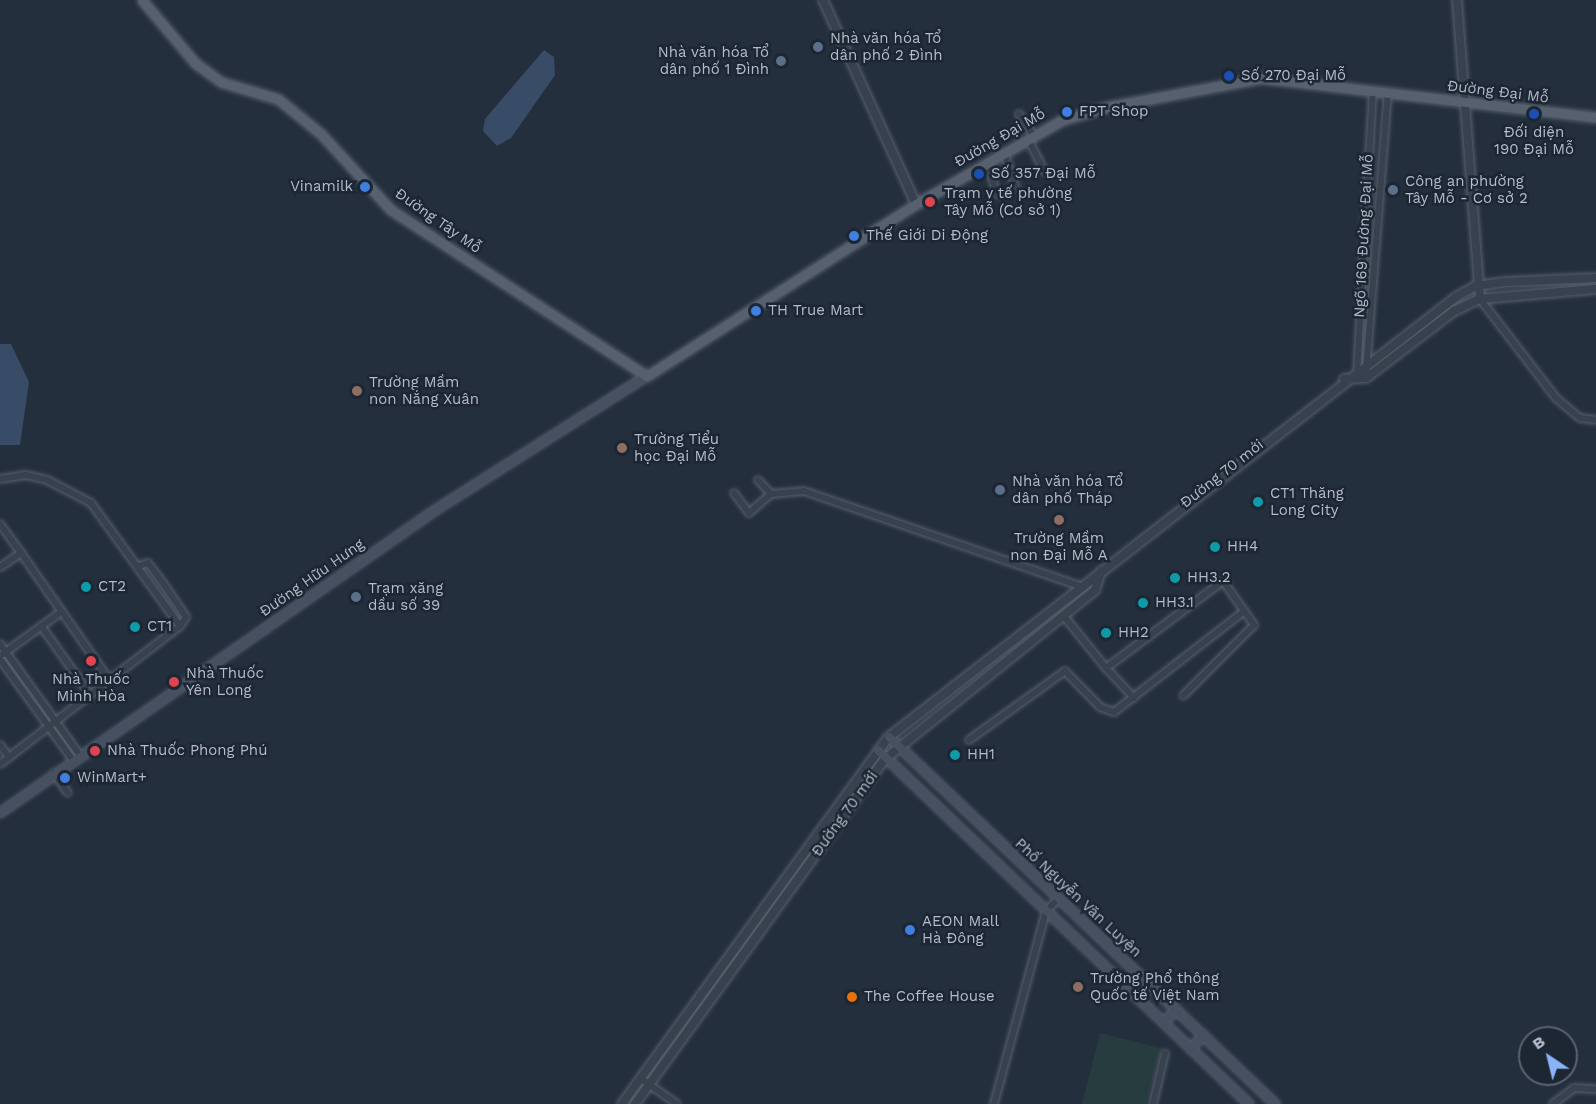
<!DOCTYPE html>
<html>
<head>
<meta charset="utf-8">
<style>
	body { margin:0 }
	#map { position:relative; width:1596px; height:1104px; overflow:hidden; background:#242f3e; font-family:"Work Sans",sans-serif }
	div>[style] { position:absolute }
	.green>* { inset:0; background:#263c3f }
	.water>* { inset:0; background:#394c67 }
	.roads { filter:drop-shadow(0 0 2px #565f6c) drop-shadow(0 0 2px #565f6c) }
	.minor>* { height:6px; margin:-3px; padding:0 3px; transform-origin:3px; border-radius:3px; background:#38414e }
	.tertiary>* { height:8px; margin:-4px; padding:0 4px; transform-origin:4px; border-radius:4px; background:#38414e }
	.secondary>* { height:8px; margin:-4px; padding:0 4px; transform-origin:4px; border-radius:4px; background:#465061 }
	.primary>* { height:9px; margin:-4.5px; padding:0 4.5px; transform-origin:4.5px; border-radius:4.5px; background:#56606e }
	.dots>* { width:16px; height:16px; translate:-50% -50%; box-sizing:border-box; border:3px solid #1d2633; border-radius:50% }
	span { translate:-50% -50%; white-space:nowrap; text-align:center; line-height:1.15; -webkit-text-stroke:5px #1d2633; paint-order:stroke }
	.poi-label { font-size:15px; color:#b4bcc9 }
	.left { translate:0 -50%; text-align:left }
	.right { translate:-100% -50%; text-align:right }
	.street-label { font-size:15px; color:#b4bcc9 }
	.north { position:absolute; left:1518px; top:1026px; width:60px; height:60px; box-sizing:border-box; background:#1d2633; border:2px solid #59626f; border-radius:50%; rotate:325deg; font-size:16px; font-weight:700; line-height:24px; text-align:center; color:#b4bcc9 }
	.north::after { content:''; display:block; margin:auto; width:21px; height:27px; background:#8ab4f8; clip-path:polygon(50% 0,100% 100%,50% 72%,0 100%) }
</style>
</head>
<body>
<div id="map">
	<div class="green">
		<i style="clip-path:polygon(1100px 1033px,1161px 1048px,1146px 1104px,1082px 1104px)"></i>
	</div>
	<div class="water">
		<i style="clip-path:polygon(544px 50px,554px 57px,555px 75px,511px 138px,497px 146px,483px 131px,485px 119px)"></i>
		<i style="clip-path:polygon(0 344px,11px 344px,29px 382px,20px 445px,0 445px)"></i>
	</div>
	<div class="roads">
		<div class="minor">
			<i style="left:1019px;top:114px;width:27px;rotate:56deg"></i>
			<i style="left:1028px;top:139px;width:36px;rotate:63deg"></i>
			<i style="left:1004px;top:153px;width:36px;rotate:71deg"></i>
			<i style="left:987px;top:163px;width:33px;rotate:72deg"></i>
			<i style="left:1480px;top:299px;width:125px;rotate:52.5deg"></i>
			<i style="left:1556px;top:398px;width:31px;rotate:40deg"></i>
			<i style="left:1580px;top:418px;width:16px;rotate:7deg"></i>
			<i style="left:1366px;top:371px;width:278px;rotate:-85.5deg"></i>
			<i style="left:1357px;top:375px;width:284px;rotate:-86.8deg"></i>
			<i style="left:0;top:479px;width:26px;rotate:-9deg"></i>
			<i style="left:26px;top:475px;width:22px;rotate:13deg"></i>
			<i style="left:47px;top:480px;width:50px;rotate:27.6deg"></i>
			<i style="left:91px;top:503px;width:152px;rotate:54.1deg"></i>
			<i style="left:758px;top:480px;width:19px;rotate:47deg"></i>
			<i style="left:771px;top:494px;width:33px;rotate:-5deg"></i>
			<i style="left:804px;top:491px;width:292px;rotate:19deg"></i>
			<i style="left:734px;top:493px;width:25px;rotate:53deg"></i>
			<i style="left:749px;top:513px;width:29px;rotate:-41deg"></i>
			<i style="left:0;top:524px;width:36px;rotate:54deg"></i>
			<i style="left:21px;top:553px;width:25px;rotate:146deg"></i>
			<i style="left:21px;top:553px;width:152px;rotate:55.2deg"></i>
			<i style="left:1063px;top:615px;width:68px;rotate:50.9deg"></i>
			<i style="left:41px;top:626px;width:82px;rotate:54.4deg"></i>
			<i style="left:0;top:644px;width:135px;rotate:54.3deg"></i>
			<i style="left:3px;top:654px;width:72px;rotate:-35.9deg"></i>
			<i style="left:0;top:659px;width:123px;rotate:54.2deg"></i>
			<i style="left:1134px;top:698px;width:41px;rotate:-133deg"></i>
			<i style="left:1106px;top:668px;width:146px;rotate:-36.6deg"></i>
			<i style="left:1223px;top:581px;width:54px;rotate:54.8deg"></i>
			<i style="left:1254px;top:625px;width:100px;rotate:135deg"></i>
			<i style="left:969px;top:740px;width:118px;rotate:-35.7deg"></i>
			<i style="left:1065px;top:671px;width:50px;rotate:45.8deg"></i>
			<i style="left:1100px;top:707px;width:15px;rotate:20deg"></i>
			<i style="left:1114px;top:712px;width:165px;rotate:-37.8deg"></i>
			<i style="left:0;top:745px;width:15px;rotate:53deg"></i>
			<i style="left:0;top:764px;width:227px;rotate:-37.5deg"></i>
			<i style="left:180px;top:626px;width:11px;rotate:-56deg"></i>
			<i style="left:186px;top:617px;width:41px;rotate:-124.1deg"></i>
			<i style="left:163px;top:583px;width:25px;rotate:-127deg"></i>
			<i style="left:148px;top:563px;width:9px;rotate:162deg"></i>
			<i style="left:54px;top:773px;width:24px;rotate:55deg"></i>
			<i style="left:640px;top:1078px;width:45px;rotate:35.1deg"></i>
			<i style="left:994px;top:1104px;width:200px;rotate:-74.9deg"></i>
			<i style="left:1046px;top:911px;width:18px;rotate:-45deg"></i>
			<i style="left:1153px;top:1104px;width:52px;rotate:-76.8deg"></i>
			<i style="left:1553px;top:1104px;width:26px;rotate:-37deg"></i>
			<i style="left:1574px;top:1088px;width:22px;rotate:3deg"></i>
		</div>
		<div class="tertiary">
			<i style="left:823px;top:0;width:224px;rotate:65.5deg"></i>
			<i style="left:1457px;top:0;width:300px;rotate:85.6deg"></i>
			<i style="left:1344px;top:379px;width:22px;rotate:-3deg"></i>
			<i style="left:1366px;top:378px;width:111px;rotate:-37.3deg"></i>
			<i style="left:1454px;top:311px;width:29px;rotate:-25deg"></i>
			<i style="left:1480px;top:299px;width:116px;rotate:-4.9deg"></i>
			<i style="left:622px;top:1104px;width:454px;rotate:-54deg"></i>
			<i style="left:889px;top:737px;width:718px;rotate:-37.81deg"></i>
			<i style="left:1456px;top:297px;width:23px;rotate:-29deg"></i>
			<i style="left:1476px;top:286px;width:29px;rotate:-8deg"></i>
			<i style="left:1505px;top:282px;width:91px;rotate:-2.5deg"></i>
			<i style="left:635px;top:1104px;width:426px;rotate:-54.1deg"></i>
			<i style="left:885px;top:759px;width:270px;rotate:-38.8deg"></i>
			<i style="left:1095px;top:590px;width:20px;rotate:-72deg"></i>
		</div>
		<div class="secondary">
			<i style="left:889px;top:737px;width:533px;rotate:43.55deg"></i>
			<i style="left:878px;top:750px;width:513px;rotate:43.66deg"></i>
			<i style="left:0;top:813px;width:529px;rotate:-34.83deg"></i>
			<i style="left:434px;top:511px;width:252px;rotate:-32.4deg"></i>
			<i style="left:1164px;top:1022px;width:18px;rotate:-45deg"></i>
			<i style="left:1191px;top:1048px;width:18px;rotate:-45deg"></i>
		</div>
		<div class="primary">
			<i style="left:142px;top:0;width:82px;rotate:49.9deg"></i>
			<i style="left:195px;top:63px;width:32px;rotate:36deg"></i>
			<i style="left:221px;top:82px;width:59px;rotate:16.6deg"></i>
			<i style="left:278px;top:99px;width:55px;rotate:39.1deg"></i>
			<i style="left:321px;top:134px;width:103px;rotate:47.4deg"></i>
			<i style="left:391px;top:210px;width:305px;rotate:33deg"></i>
			<i style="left:647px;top:376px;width:319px;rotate:-32.6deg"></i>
			<i style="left:916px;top:204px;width:168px;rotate:-29.9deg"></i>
			<i style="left:1062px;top:120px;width:47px;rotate:-16.1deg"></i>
			<i style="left:1107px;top:107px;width:158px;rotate:-10.6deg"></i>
			<i style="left:1262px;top:78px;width:336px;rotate:6.7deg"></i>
		</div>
	</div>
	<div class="dots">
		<i style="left:818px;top:47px;background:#5c6f8a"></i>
		<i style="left:781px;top:61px;background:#5c6f8a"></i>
		<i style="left:1229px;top:76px;background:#1a4fb4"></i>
		<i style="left:1067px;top:112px;background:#3f7fe0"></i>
		<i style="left:1534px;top:114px;background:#1a4fb4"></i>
		<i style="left:979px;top:174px;background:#1a4fb4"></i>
		<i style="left:365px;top:187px;background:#3f7fe0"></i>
		<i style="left:1393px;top:190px;background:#5c6f8a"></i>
		<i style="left:930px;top:202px;background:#e0444e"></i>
		<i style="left:854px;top:236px;background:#3f7fe0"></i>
		<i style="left:756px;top:311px;background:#3f7fe0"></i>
		<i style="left:357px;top:391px;background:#8d6e63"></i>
		<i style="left:622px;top:448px;background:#8d6e63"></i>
		<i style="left:1000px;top:490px;background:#5c6f8a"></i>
		<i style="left:1258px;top:502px;background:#0f9aa8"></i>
		<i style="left:1059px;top:520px;background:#8d6e63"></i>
		<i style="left:1215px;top:547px;background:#0f9aa8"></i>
		<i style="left:1175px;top:578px;background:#0f9aa8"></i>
		<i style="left:86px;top:587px;background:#0f9aa8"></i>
		<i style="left:356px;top:597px;background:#5c6f8a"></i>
		<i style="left:1143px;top:603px;background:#0f9aa8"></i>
		<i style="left:135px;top:627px;background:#0f9aa8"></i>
		<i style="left:1106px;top:633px;background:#0f9aa8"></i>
		<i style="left:91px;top:661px;background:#e0444e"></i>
		<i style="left:174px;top:682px;background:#e0444e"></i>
		<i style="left:95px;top:751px;background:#e0444e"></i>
		<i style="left:955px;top:755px;background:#0f9aa8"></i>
		<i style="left:65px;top:778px;background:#3f7fe0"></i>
		<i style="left:910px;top:930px;background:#3f7fe0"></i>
		<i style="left:1078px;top:987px;background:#8d6e63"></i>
		<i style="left:852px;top:997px;background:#e8710a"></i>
	</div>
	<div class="poi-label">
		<span class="left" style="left:830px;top:47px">Nhà văn hóa Tổ<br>dân phố 2 Đình</span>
		<span class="right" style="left:769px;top:61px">Nhà văn hóa Tổ<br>dân phố 1 Đình</span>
		<span class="left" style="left:1241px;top:76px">Số 270 Đại Mỗ</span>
		<span class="left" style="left:1079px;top:112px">FPT Shop</span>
		<span style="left:1534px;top:141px">Đối diện<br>190 Đại Mỗ</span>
		<span class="left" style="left:991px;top:174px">Số 357 Đại Mỗ</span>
		<span class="left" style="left:1405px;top:190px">Công an phường<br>Tây Mỗ - Cơ sở 2</span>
		<span class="right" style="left:353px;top:187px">Vinamilk</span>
		<span class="left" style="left:944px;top:202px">Trạm y tế phường<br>Tây Mỗ (Cơ sở 1)</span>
		<span class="left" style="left:866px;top:236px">Thế Giới Di Động</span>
		<span class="left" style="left:768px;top:311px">TH True Mart</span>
		<span class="left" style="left:369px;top:391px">Trường Mầm<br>non Nắng Xuân</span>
		<span class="left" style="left:634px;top:448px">Trường Tiểu<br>học Đại Mỗ</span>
		<span class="left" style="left:1012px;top:490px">Nhà văn hóa Tổ<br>dân phố Tháp</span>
		<span class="left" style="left:1270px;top:502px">CT1 Thăng<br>Long City</span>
		<span style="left:1059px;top:547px">Trường Mầm<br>non Đại Mỗ A</span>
		<span class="left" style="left:1227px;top:547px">HH4</span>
		<span class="left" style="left:1187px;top:578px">HH3.2</span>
		<span class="left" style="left:98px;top:587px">CT2</span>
		<span class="left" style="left:368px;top:597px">Trạm xăng<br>dầu số 39</span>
		<span class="left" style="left:1155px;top:603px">HH3.1</span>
		<span class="left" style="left:147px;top:627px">CT1</span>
		<span class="left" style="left:1118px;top:633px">HH2</span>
		<span class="left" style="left:186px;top:682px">Nhà Thuốc<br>Yên Long</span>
		<span style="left:91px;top:688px">Nhà Thuốc<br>Minh Hòa</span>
		<span class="left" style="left:107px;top:751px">Nhà Thuốc Phong Phú</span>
		<span class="left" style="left:967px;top:755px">HH1</span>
		<span class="left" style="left:77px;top:778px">WinMart+</span>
		<span class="left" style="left:922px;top:930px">AEON Mall<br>Hà Đông</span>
		<span class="left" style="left:1090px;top:987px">Trường Phổ thông<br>Quốc tế Việt Nam</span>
		<span class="left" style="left:864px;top:997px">The Coffee House</span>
	</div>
	<div class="street-label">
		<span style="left:1498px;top:92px;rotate:7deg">Đường Đại Mỗ</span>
		<span style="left:1000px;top:138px;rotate:-30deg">Đường Đại Mỗ</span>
		<span style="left:438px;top:221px;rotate:35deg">Đường Tây Mỗ</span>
		<span style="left:1364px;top:236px;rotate:-87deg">Ngõ 169 Đường Đại Mỗ</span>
		<span style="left:1222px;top:474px;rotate:-38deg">Đường 70 mới</span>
		<span style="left:312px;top:578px;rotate:-35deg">Đường Hữu Hưng</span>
		<span style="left:845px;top:814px;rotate:-54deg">Đường 70 mới</span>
		<span style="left:1078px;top:898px;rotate:43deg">Phố Nguyễn Văn Luyện</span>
	</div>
	<div class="north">B</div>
</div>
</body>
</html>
